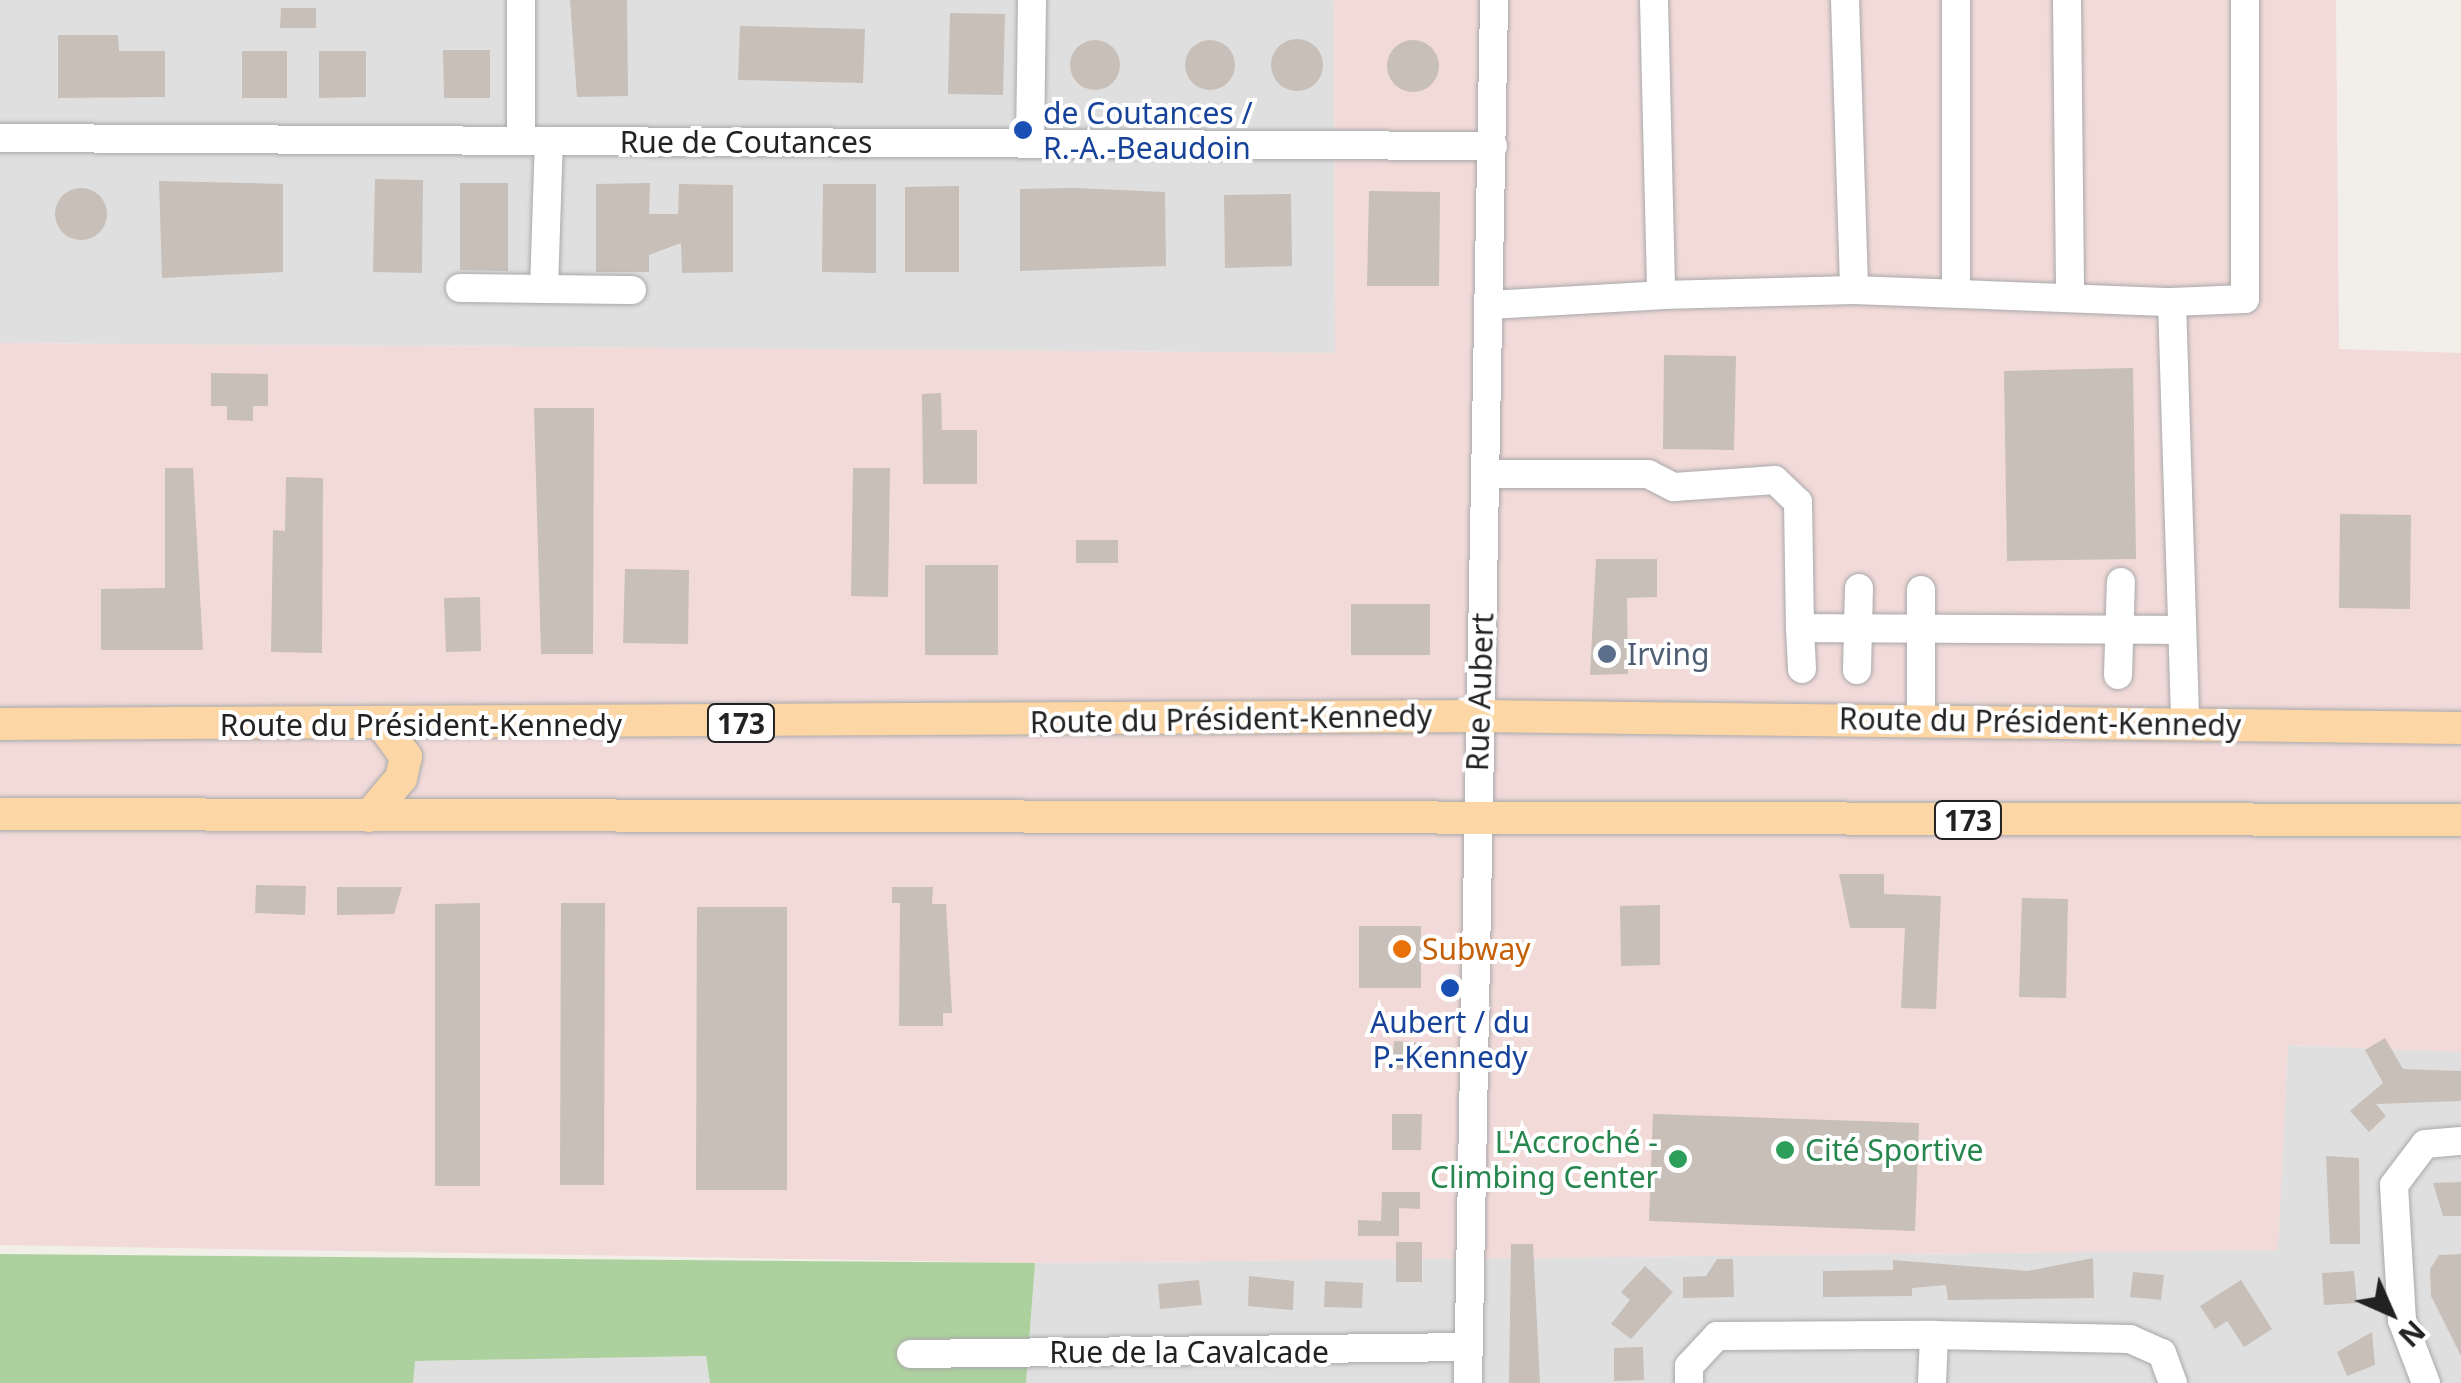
<!DOCTYPE html>
<html>
<head>
<meta charset="utf-8">
<style>
	body { margin:0 }
	#map { position:relative; width:2461px; height:1383px; overflow:hidden; background:#f2efe9; font-family:"Noto Sans",sans-serif }
	div>[style] { position:absolute }
	.residential>* { inset:0; background:#e0dfdf }
	.commercial>* { inset:0; background:#f2dad9 }
	.forest>* { inset:0; background:#add19e }
	.building>* { inset:0; background:#c7bfb8 }
	.round { border-radius:50% }
	.roads { filter:drop-shadow(0 0 2px #a9a9a9) drop-shadow(0 0 2px #a9a9a9) }
	.minor>* { height:28px; margin:-14px; padding:0 14px; transform-origin:14px; border-radius:14px; background:#fff }
	.major>* { height:32px; margin:-16px; padding:0 16px; transform-origin:16px; border-radius:16px; background:#fcd6a4 }
	.dots>* { width:28px; height:28px; translate:-50% -50%; box-sizing:border-box; border:5px solid #fff; border-radius:50% }
	span { translate:-50% -50%; white-space:nowrap; text-align:center; line-height:1.15; -webkit-text-stroke:8px #fff; paint-order:stroke }
	.shield-label span { padding:2px 8px; background:#fff; border:2px solid; border-radius:8px; -webkit-text-stroke-width:0 }
	.shield-label { font-size:28px; color:#222; font-weight:700 }
	.transit-label { font-size:30px; color:#164399 }
	.left { translate:0 -50%; text-align:left }
	.street-label { font-size:30px; color:#222 }
	.service-label { font-size:30px; color:#4e5e75 }
	.food-label { font-size:30px; color:#c56008 }
	.leisure-label { font-size:30px; color:#27864d }
	.right { translate:-100% -50%; text-align:right }
	.north { position:absolute; left:2341px; top:1263px; width:100px; height:100px; -webkit-text-stroke:8px #fff; paint-order:stroke; rotate:135deg; font-size:28px; font-weight:700; line-height:40px; text-align:center; color:#222 }
	.north::after { content:''; display:block; margin:auto; width:35px; height:45px; background:#222; clip-path:polygon(50% 0,100% 100%,50% 72%,0 100%) }
</style>
</head>
<body>
<div id="map">
	<div class="residential">
		<i style="clip-path:polygon(0 0,1334px 0,1335px 353px,0 343px)"></i>
		<i style="clip-path:polygon(2288px 1045px,2461px 1052px,2461px 1383px,1026px 1383px,1035px 1263px,2277px 1250px)"></i>
		<i style="clip-path:polygon(706px 1356px,710px 1383px,413px 1383px,414px 1361px)"></i>
	</div>
	<div class="commercial">
		<i style="clip-path:polygon(1334px 0,2336px 0,2339px 349px,2461px 353px,2461px 1052px,2288px 1045px,2278px 1250px,1035px 1263px,0 1245px,0 343px,1335px 353px)"></i>
	</div>
	<div class="forest">
		<i style="clip-path:polygon(0 1254px,1035px 1263px,1026px 1383px,710px 1383px,706px 1356px,415px 1361px,413px 1383px,0 1383px)"></i>
	</div>
	<div class="building">
		<i style="clip-path:polygon(570px 0,627px 0,628px 96px,577px 97px)"></i>
		<i style="clip-path:polygon(281px 8px,316px 8px,316px 28px,280px 28px)"></i>
		<i style="clip-path:polygon(950px 13px,1005px 14px,1003px 95px,948px 94px)"></i>
		<i style="clip-path:polygon(740px 26px,865px 29px,863px 83px,738px 80px)"></i>
		<i style="clip-path:polygon(58px 35px,118px 35px,119px 51px,165px 51px,165px 97px,58px 98px)"></i>
		<i class="round" style="left:1271px;top:39px;width:52px;height:52px"></i>
		<i class="round" style="left:1185px;top:40px;width:50px;height:50px"></i>
		<i class="round" style="left:1070px;top:40px;width:50px;height:50px"></i>
		<i class="round" style="left:1387px;top:40px;width:52px;height:52px"></i>
		<i style="clip-path:polygon(443px 50px,490px 50px,490px 98px,444px 98px)"></i>
		<i style="clip-path:polygon(242px 51px,287px 51px,287px 98px,242px 98px)"></i>
		<i style="clip-path:polygon(319px 51px,366px 51px,366px 97px,319px 98px)"></i>
		<i style="clip-path:polygon(375px 179px,423px 180px,422px 273px,373px 272px)"></i>
		<i style="clip-path:polygon(159px 181px,283px 184px,283px 272px,162px 278px)"></i>
		<i style="clip-path:polygon(460px 183px,508px 183px,508px 271px,460px 270px)"></i>
		<i style="clip-path:polygon(650px 183px,649px 214px,678px 214px,679px 184px,733px 185px,733px 272px,682px 273px,681px 243px,649px 255px,649px 272px,596px 272px,596px 184px)"></i>
		<i style="clip-path:polygon(823px 184px,876px 184px,876px 273px,822px 272px)"></i>
		<i style="clip-path:polygon(959px 186px,959px 272px,905px 272px,905px 187px)"></i>
		<i class="round" style="left:55px;top:188px;width:52px;height:52px"></i>
		<i style="clip-path:polygon(1074px 188px,1165px 192px,1166px 266px,1020px 271px,1020px 189px)"></i>
		<i style="clip-path:polygon(1369px 191px,1440px 192px,1439px 286px,1367px 286px)"></i>
		<i style="clip-path:polygon(1291px 194px,1292px 266px,1225px 268px,1224px 195px)"></i>
		<i style="clip-path:polygon(1664px 355px,1736px 356px,1734px 450px,1663px 449px)"></i>
		<i style="clip-path:polygon(2133px 368px,2136px 559px,2007px 561px,2004px 371px)"></i>
		<i style="clip-path:polygon(211px 373px,268px 374px,268px 406px,253px 406px,253px 421px,227px 420px,227px 406px,211px 406px)"></i>
		<i style="clip-path:polygon(941px 393px,942px 430px,977px 430px,977px 484px,923px 484px,922px 394px)"></i>
		<i style="clip-path:polygon(534px 408px,594px 408px,593px 654px,541px 654px)"></i>
		<i style="clip-path:polygon(165px 468px,193px 468px,203px 650px,101px 650px,101px 589px,165px 588px)"></i>
		<i style="clip-path:polygon(853px 468px,890px 468px,888px 597px,851px 596px)"></i>
		<i style="clip-path:polygon(286px 477px,323px 478px,322px 653px,271px 652px,273px 530px,285px 531px)"></i>
		<i style="clip-path:polygon(2340px 514px,2411px 515px,2410px 609px,2339px 608px)"></i>
		<i style="clip-path:polygon(1076px 540px,1118px 540px,1118px 563px,1076px 563px)"></i>
		<i style="clip-path:polygon(1596px 559px,1657px 559px,1657px 597px,1627px 598px,1628px 674px,1590px 675px)"></i>
		<i style="clip-path:polygon(925px 565px,998px 565px,998px 655px,925px 655px)"></i>
		<i style="clip-path:polygon(625px 569px,689px 570px,688px 644px,623px 643px)"></i>
		<i style="clip-path:polygon(480px 597px,481px 651px,446px 652px,444px 598px)"></i>
		<i style="clip-path:polygon(1351px 604px,1430px 604px,1430px 655px,1351px 655px)"></i>
		<i style="clip-path:polygon(1839px 874px,1884px 874px,1884px 894px,1941px 896px,1936px 1009px,1901px 1008px,1905px 928px,1850px 928px)"></i>
		<i style="clip-path:polygon(256px 885px,306px 886px,305px 915px,255px 913px)"></i>
		<i style="clip-path:polygon(337px 887px,402px 887px,394px 914px,337px 915px)"></i>
		<i style="clip-path:polygon(892px 887px,933px 887px,932px 904px,946px 904px,952px 1013px,943px 1013px,943px 1026px,899px 1026px,900px 903px,892px 903px)"></i>
		<i style="clip-path:polygon(2022px 898px,2068px 899px,2066px 998px,2019px 997px)"></i>
		<i style="clip-path:polygon(480px 903px,480px 1186px,435px 1186px,435px 904px)"></i>
		<i style="clip-path:polygon(561px 903px,605px 903px,604px 1185px,560px 1185px)"></i>
		<i style="clip-path:polygon(1660px 905px,1660px 965px,1621px 966px,1620px 906px)"></i>
		<i style="clip-path:polygon(697px 907px,787px 907px,787px 1190px,696px 1190px)"></i>
		<i style="clip-path:polygon(1359px 926px,1421px 926px,1421px 988px,1359px 988px)"></i>
		<i style="clip-path:polygon(2385px 1038px,2403px 1069px,2461px 1071px,2461px 1101px,2376px 1104px,2386px 1116px,2369px 1132px,2350px 1111px,2383px 1083px,2365px 1050px)"></i>
		<i style="clip-path:polygon(1394px 1041px,1425px 1043px,1424px 1071px,1392px 1069px)"></i>
		<i style="clip-path:polygon(1392px 1114px,1422px 1114px,1421px 1150px,1392px 1150px)"></i>
		<i style="clip-path:polygon(1653px 1114px,1919px 1123px,1915px 1231px,1649px 1221px)"></i>
		<i style="clip-path:polygon(2326px 1156px,2359px 1158px,2360px 1244px,2330px 1244px)"></i>
		<i style="clip-path:polygon(2461px 1182px,2461px 1216px,2443px 1216px,2433px 1183px)"></i>
		<i style="clip-path:polygon(1382px 1192px,1420px 1192px,1420px 1209px,1399px 1208px,1399px 1236px,1358px 1236px,1358px 1220px,1381px 1221px)"></i>
		<i style="clip-path:polygon(1396px 1242px,1422px 1242px,1422px 1282px,1396px 1282px)"></i>
		<i style="clip-path:polygon(1511px 1244px,1533px 1244px,1540px 1383px,1509px 1383px)"></i>
		<i style="clip-path:polygon(2461px 1254px,2461px 1356px,2431px 1296px,2430px 1269px,2439px 1255px)"></i>
		<i style="clip-path:polygon(2093px 1258px,2094px 1298px,1948px 1300px,1946px 1285px,1912px 1288px,1912px 1296px,1823px 1297px,1823px 1271px,1893px 1270px,1893px 1260px,2028px 1271px)"></i>
		<i style="clip-path:polygon(1717px 1259px,1733px 1259px,1734px 1297px,1683px 1298px,1683px 1277px,1706px 1276px)"></i>
		<i style="clip-path:polygon(1645px 1266px,1673px 1292px,1631px 1339px,1611px 1324px,1630px 1300px,1621px 1292px)"></i>
		<i style="clip-path:polygon(2354px 1271px,2357px 1303px,2324px 1305px,2322px 1273px)"></i>
		<i style="clip-path:polygon(2133px 1272px,2164px 1275px,2161px 1300px,2130px 1297px)"></i>
		<i style="clip-path:polygon(1249px 1276px,1294px 1281px,1293px 1310px,1248px 1306px)"></i>
		<i style="clip-path:polygon(1199px 1280px,1202px 1305px,1160px 1309px,1158px 1284px)"></i>
		<i style="clip-path:polygon(2241px 1280px,2272px 1329px,2244px 1347px,2227px 1321px,2215px 1329px,2200px 1306px)"></i>
		<i style="clip-path:polygon(1325px 1281px,1363px 1283px,1362px 1308px,1324px 1307px)"></i>
		<i style="clip-path:polygon(2372px 1332px,2375px 1365px,2347px 1376px,2337px 1352px)"></i>
		<i style="clip-path:polygon(1643px 1347px,1644px 1380px,1614px 1381px,1614px 1348px)"></i>
	</div>
	<div class="roads">
		<div class="minor">
			<i style="left:521px;top:0;width:141px;rotate:90deg"></i>
			<i style="left:1654px;top:0;width:295px;rotate:88.6deg"></i>
			<i style="left:1661px;top:295px;width:193px;rotate:-1.5deg"></i>
			<i style="left:1854px;top:290px;width:318px;rotate:2.2deg"></i>
			<i style="left:2172px;top:302px;width:73px;rotate:-2.4deg"></i>
			<i style="left:2245px;top:299px;width:299px;rotate:-90deg"></i>
			<i style="left:1845px;top:0;width:290px;rotate:88.2deg"></i>
			<i style="left:1956px;top:0;width:292px;rotate:90deg"></i>
			<i style="left:2067px;top:0;width:296px;rotate:89.4deg"></i>
			<i style="left:0;top:138px;width:1493px;rotate:0.31deg"></i>
			<i style="left:1030px;top:144px;width:144px;rotate:-89.2deg"></i>
			<i style="left:460px;top:288px;width:172px;rotate:0.7deg"></i>
			<i style="left:544px;top:289px;width:148px;rotate:-88.1deg"></i>
			<i style="left:2172px;top:302px;width:423px;rotate:88.2deg"></i>
			<i style="left:1490px;top:305px;width:171px;rotate:-3.3deg"></i>
			<i style="left:1486px;top:474px;width:162px"></i>
			<i style="left:1648px;top:474px;width:29px;rotate:27deg"></i>
			<i style="left:1674px;top:487px;width:101px;rotate:-4deg"></i>
			<i style="left:1775px;top:480px;width:32px;rotate:44deg"></i>
			<i style="left:1798px;top:502px;width:126px;rotate:89.1deg"></i>
			<i style="left:1800px;top:628px;width:382px;rotate:0.3deg"></i>
			<i style="left:1800px;top:628px;width:41px;rotate:87.2deg"></i>
			<i style="left:1857px;top:670px;width:82px;rotate:-88.6deg"></i>
			<i style="left:2118px;top:675px;width:93px;rotate:-88.2deg"></i>
			<i style="left:1921px;top:720px;width:130px;rotate:-90deg"></i>
			<i style="left:911px;top:1354px;width:556px;rotate:-0.72deg"></i>
			<i style="left:1468px;top:1383px;width:1383px;rotate:-88.92deg"></i>
			<i style="left:1689px;top:1383px;width:17px;rotate:-90deg"></i>
			<i style="left:1689px;top:1366px;width:41px;rotate:-47deg"></i>
			<i style="left:1717px;top:1336px;width:217px;rotate:-0.3deg"></i>
			<i style="left:1934px;top:1335px;width:196px;rotate:1.2deg"></i>
			<i style="left:2130px;top:1339px;width:35px;rotate:24deg"></i>
			<i style="left:2162px;top:1353px;width:32px;rotate:70deg"></i>
			<i style="left:1932px;top:1383px;width:48px;rotate:-87.6deg"></i>
			<i style="left:2426px;top:1383px;width:67px;rotate:-110.9deg"></i>
			<i style="left:2402px;top:1320px;width:135px;rotate:-93.4deg"></i>
			<i style="left:2394px;top:1185px;width:51px;rotate:-52.9deg"></i>
			<i style="left:2425px;top:1144px;width:36px;rotate:-5deg"></i>
		</div>
		<div class="major">
			<i style="left:0;top:724px;width:1481px;rotate:-0.31deg"></i>
			<i style="left:1481px;top:716px;width:980px;rotate:0.7deg"></i>
			<i style="left:0;top:814px;width:2461px;rotate:0.14deg"></i>
			<i style="left:369px;top:816px;width:50px;rotate:-49.9deg"></i>
			<i style="left:401px;top:778px;width:22px;rotate:-77deg"></i>
			<i style="left:406px;top:757px;width:37px;rotate:-126deg"></i>
		</div>
	</div>
	<div class="dots">
		<i style="left:1023px;top:130px;background:#1a4fb4"></i>
		<i style="left:1607px;top:654px;background:#5c6f8a"></i>
		<i style="left:1402px;top:949px;background:#e8710a"></i>
		<i style="left:1450px;top:988px;background:#1a4fb4"></i>
		<i style="left:1785px;top:1150px;background:#2e9e5b"></i>
		<i style="left:1678px;top:1159px;background:#2e9e5b"></i>
	</div>
	<div class="shield-label">
		<span style="left:741px;top:723px">173</span>
		<span style="left:1968px;top:820px">173</span>
	</div>
	<div class="transit-label">
		<span class="left" style="left:1043px;top:130px">de Coutances /<br>R.-A.-Beaudoin</span>
		<span style="left:1450px;top:1039px">Aubert / du<br>P.-Kennedy</span>
	</div>
	<div class="street-label">
		<span style="left:746px;top:142px">Rue de Coutances</span>
		<span style="left:1480px;top:692px;rotate:-88deg">Rue Aubert</span>
		<span style="left:1231px;top:719px;rotate:-1deg">Route du Président-Kennedy</span>
		<span style="left:2040px;top:722px;rotate:1deg">Route du Président-Kennedy</span>
		<span style="left:421px;top:725px">Route du Président-Kennedy</span>
		<span style="left:1189px;top:1352px">Rue de la Cavalcade</span>
	</div>
	<div class="service-label">
		<span class="left" style="left:1627px;top:654px">Irving</span>
	</div>
	<div class="food-label">
		<span class="left" style="left:1422px;top:949px">Subway</span>
	</div>
	<div class="leisure-label">
		<span class="right" style="left:1658px;top:1159px">L'Accroché -<br>Climbing Center</span>
		<span class="left" style="left:1805px;top:1150px">Cité Sportive</span>
	</div>
	<div class="north">N</div>
</div>
</body>
</html>
